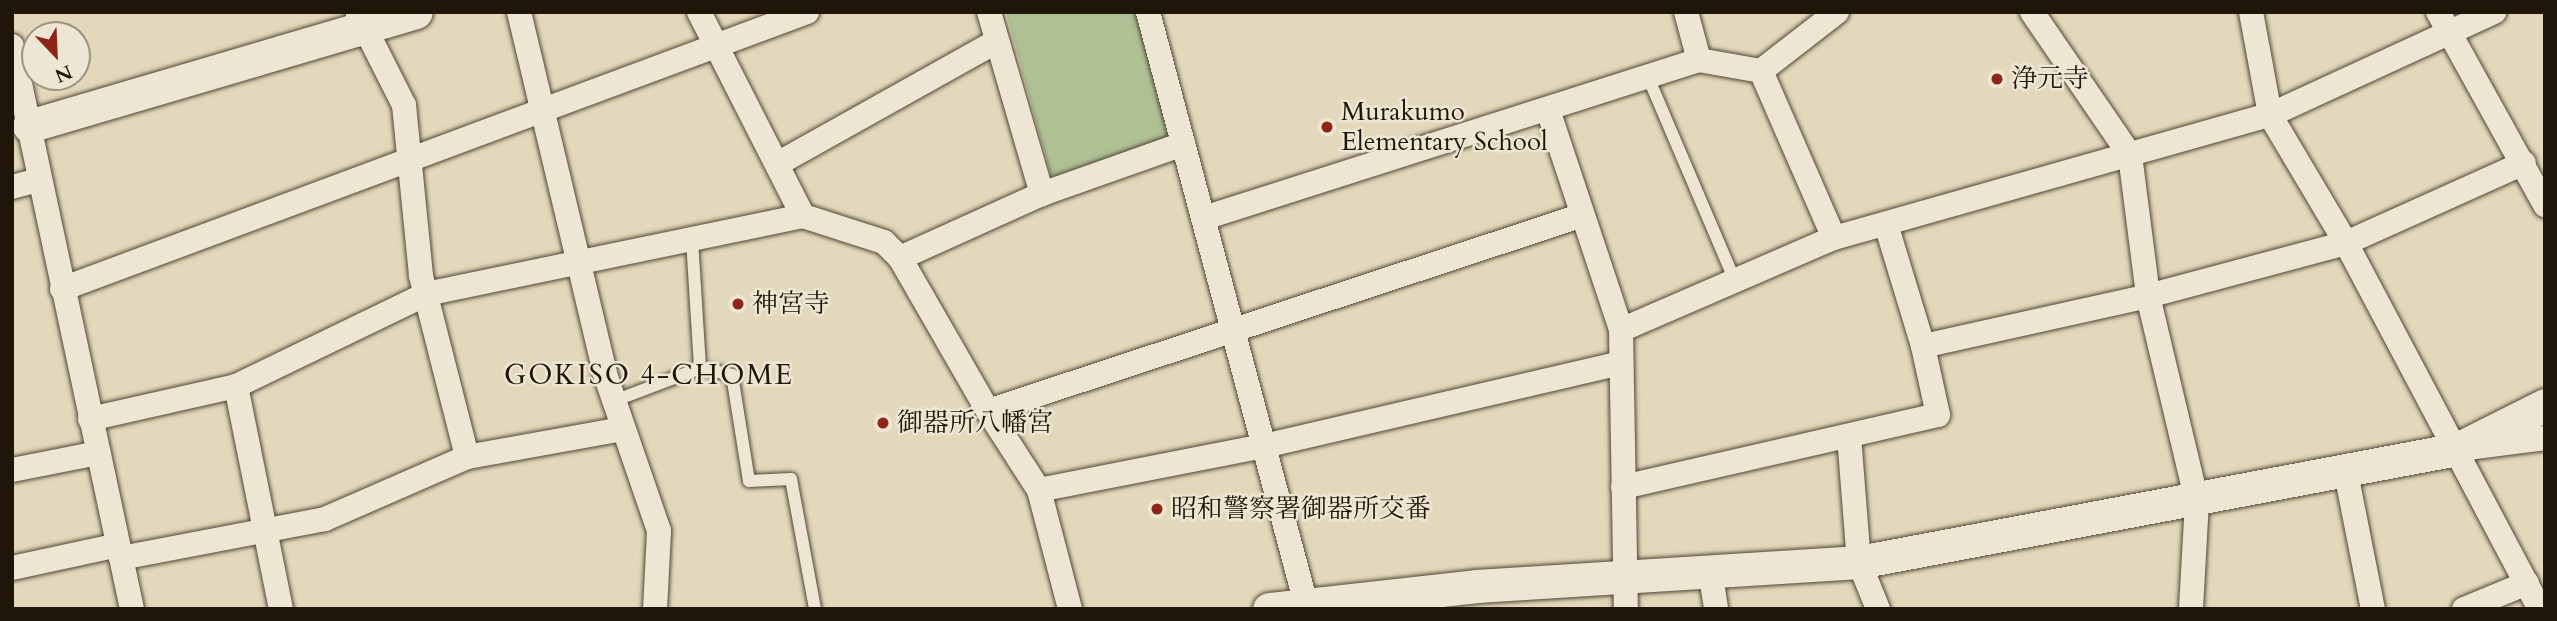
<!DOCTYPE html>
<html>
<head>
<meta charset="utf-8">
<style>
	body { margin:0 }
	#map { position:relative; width:2557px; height:621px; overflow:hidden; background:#e3d8bb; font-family:Cardo,"Noto Serif JP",serif }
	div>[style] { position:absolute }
	.green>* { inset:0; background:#aec094 }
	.roads { filter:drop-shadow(0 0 2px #504636) drop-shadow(0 0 2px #504636) }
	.lane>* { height:12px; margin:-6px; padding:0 6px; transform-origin:6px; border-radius:6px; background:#ede6d3 }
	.street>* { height:24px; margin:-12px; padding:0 12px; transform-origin:12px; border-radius:12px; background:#ede6d3 }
	.secondary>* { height:33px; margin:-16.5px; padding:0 16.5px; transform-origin:16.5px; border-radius:16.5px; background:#ede6d3 }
	.dots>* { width:19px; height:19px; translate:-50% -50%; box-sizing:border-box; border:4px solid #ede6d3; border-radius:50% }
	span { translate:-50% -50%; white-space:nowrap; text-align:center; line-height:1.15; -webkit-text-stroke:5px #ede6d3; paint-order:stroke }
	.poi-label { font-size:26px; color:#1f1609 }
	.left { translate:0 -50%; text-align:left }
	.neighbourhood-label { font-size:28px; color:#1f1609; letter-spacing:2px }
	.frame { position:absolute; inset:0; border:14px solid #1f1609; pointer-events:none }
	.north { position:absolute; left:21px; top:21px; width:70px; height:70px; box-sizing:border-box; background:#ede6d3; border:2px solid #9b9382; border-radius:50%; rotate:157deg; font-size:19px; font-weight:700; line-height:28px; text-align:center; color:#1f1609 }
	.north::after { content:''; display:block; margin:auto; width:24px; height:32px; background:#8f2418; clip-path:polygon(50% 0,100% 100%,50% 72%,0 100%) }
</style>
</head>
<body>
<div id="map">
	<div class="green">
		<i style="clip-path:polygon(1006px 12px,1144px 12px,1169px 139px,1066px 178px,1051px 175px)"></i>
	</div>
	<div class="roads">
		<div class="lane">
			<i style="left:1648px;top:77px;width:222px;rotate:66.9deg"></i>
			<i style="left:692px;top:240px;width:128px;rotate:86.4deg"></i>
			<i style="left:614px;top:401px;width:92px;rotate:-21deg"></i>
			<i style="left:700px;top:368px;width:33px;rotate:12deg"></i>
			<i style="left:732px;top:375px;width:107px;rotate:80.9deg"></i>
			<i style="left:749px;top:481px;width:42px;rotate:-2.7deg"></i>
			<i style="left:791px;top:479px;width:132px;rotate:79.5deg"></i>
		</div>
		<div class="street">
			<i style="left:519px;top:12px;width:372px;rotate:76.6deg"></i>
			<i style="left:605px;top:374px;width:166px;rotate:71deg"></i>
			<i style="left:659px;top:531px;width:78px;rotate:92.9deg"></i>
			<i style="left:699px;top:12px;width:229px;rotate:63deg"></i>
			<i style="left:989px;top:12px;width:190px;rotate:73.8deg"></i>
			<i style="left:1148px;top:12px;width:613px;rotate:75.06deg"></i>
			<i style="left:1686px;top:12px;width:50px;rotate:74.8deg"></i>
			<i style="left:2032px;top:12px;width:173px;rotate:55.6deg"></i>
			<i style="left:2130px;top:155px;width:142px;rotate:82.7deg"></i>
			<i style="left:2148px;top:296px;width:211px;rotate:76.6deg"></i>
			<i style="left:2197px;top:501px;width:108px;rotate:93.2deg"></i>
			<i style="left:2251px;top:12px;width:105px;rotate:79.5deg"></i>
			<i style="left:2270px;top:115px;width:149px;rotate:59.3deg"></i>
			<i style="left:2346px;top:243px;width:414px;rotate:62.1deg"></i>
			<i style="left:2438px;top:12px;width:221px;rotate:61deg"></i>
			<i style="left:358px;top:14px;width:102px;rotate:63.2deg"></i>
			<i style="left:404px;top:105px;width:172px;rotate:84.3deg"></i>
			<i style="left:421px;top:276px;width:187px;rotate:75.7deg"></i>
			<i style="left:12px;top:46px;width:576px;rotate:77.97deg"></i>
			<i style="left:1761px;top:71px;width:182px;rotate:66.4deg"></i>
			<i style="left:1548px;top:110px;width:232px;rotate:71.6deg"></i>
			<i style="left:1621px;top:330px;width:279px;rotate:89deg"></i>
			<i style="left:779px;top:163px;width:250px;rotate:-29.2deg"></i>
			<i style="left:12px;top:187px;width:27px;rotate:-15deg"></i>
			<i style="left:1204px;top:218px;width:520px;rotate:-17.7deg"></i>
			<i style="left:1699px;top:60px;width:63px;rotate:10.1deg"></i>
			<i style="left:1761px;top:71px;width:96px;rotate:-37.8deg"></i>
			<i style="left:900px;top:258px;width:156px;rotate:-24.3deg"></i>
			<i style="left:1042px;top:194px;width:150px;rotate:-19.5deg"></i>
			<i style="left:62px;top:289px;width:795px;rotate:-20.4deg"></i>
			<i style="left:1621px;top:330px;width:232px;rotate:-23.4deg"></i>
			<i style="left:1834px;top:238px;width:453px;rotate:-15.8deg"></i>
			<i style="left:2270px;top:115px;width:247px;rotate:-24.7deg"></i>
			<i style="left:1923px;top:346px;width:230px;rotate:-12.5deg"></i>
			<i style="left:2148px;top:296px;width:205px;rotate:-15deg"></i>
			<i style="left:2346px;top:243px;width:195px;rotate:-24.2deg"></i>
			<i style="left:236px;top:386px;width:227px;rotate:78.6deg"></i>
			<i style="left:988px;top:411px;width:626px;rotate:-18.23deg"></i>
			<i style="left:90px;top:419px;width:150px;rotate:-12.7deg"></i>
			<i style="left:236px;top:386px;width:211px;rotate:-25.8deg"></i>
			<i style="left:426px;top:294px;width:385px;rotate:-11.7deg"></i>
			<i style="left:803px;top:216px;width:85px;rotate:17.8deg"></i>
			<i style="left:884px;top:242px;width:23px;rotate:45deg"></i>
			<i style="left:900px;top:258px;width:177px;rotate:60.1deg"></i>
			<i style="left:988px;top:411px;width:94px;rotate:57.2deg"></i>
			<i style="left:1039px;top:490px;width:123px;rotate:75.4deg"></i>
			<i style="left:1849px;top:436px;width:126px;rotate:85.5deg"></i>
			<i style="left:1859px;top:562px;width:51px;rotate:68deg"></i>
			<i style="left:2475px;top:447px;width:71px;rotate:-7.3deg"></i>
			<i style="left:12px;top:470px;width:88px;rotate:-11.2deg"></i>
			<i style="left:2346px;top:473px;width:139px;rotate:78.8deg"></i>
			<i style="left:1623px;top:487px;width:323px;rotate:-12.9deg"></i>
			<i style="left:1938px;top:415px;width:71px;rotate:-102.3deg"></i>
			<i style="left:1923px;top:346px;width:127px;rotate:-106.9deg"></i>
			<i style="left:1039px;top:490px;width:229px;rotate:-11.1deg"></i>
			<i style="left:1264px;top:446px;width:366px;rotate:-13.1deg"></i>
			<i style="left:121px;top:558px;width:208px;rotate:-10.8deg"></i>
			<i style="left:325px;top:519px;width:155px;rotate:-23.6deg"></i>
			<i style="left:467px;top:457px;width:158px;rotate:-10.2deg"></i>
			<i style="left:12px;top:568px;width:108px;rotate:-12.2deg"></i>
			<i style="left:1710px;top:570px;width:39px;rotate:81deg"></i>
			<i style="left:2464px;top:609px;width:68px;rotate:-22.4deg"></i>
		</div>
		<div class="secondary">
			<i style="left:29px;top:126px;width:403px;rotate:-16.4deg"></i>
			<i style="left:1269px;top:609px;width:209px;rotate:-6.3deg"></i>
			<i style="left:1477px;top:586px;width:383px;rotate:-3.6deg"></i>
			<i style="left:1859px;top:562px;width:609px;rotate:-10.7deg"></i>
			<i style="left:2457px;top:449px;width:98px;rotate:-26.6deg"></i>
		</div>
	</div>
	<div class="dots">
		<i style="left:1997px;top:79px;background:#8f2418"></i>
		<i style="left:1327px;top:127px;background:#8f2418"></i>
		<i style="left:738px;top:304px;background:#8f2418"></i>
		<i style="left:883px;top:423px;background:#8f2418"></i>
		<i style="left:1157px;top:509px;background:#8f2418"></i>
	</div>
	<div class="poi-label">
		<span class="left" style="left:2011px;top:79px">浄元寺</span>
		<span class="left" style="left:1341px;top:127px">Murakumo<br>Elementary School</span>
		<span class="left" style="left:752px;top:304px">神宮寺</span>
		<span class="left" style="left:897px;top:423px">御器所八幡宮</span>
		<span class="left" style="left:1171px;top:509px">昭和警察署御器所交番</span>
	</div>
	<div class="neighbourhood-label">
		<span style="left:649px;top:375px">GOKISO 4-CHOME</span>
	</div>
	<div class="frame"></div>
	<div class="north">N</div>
</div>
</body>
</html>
